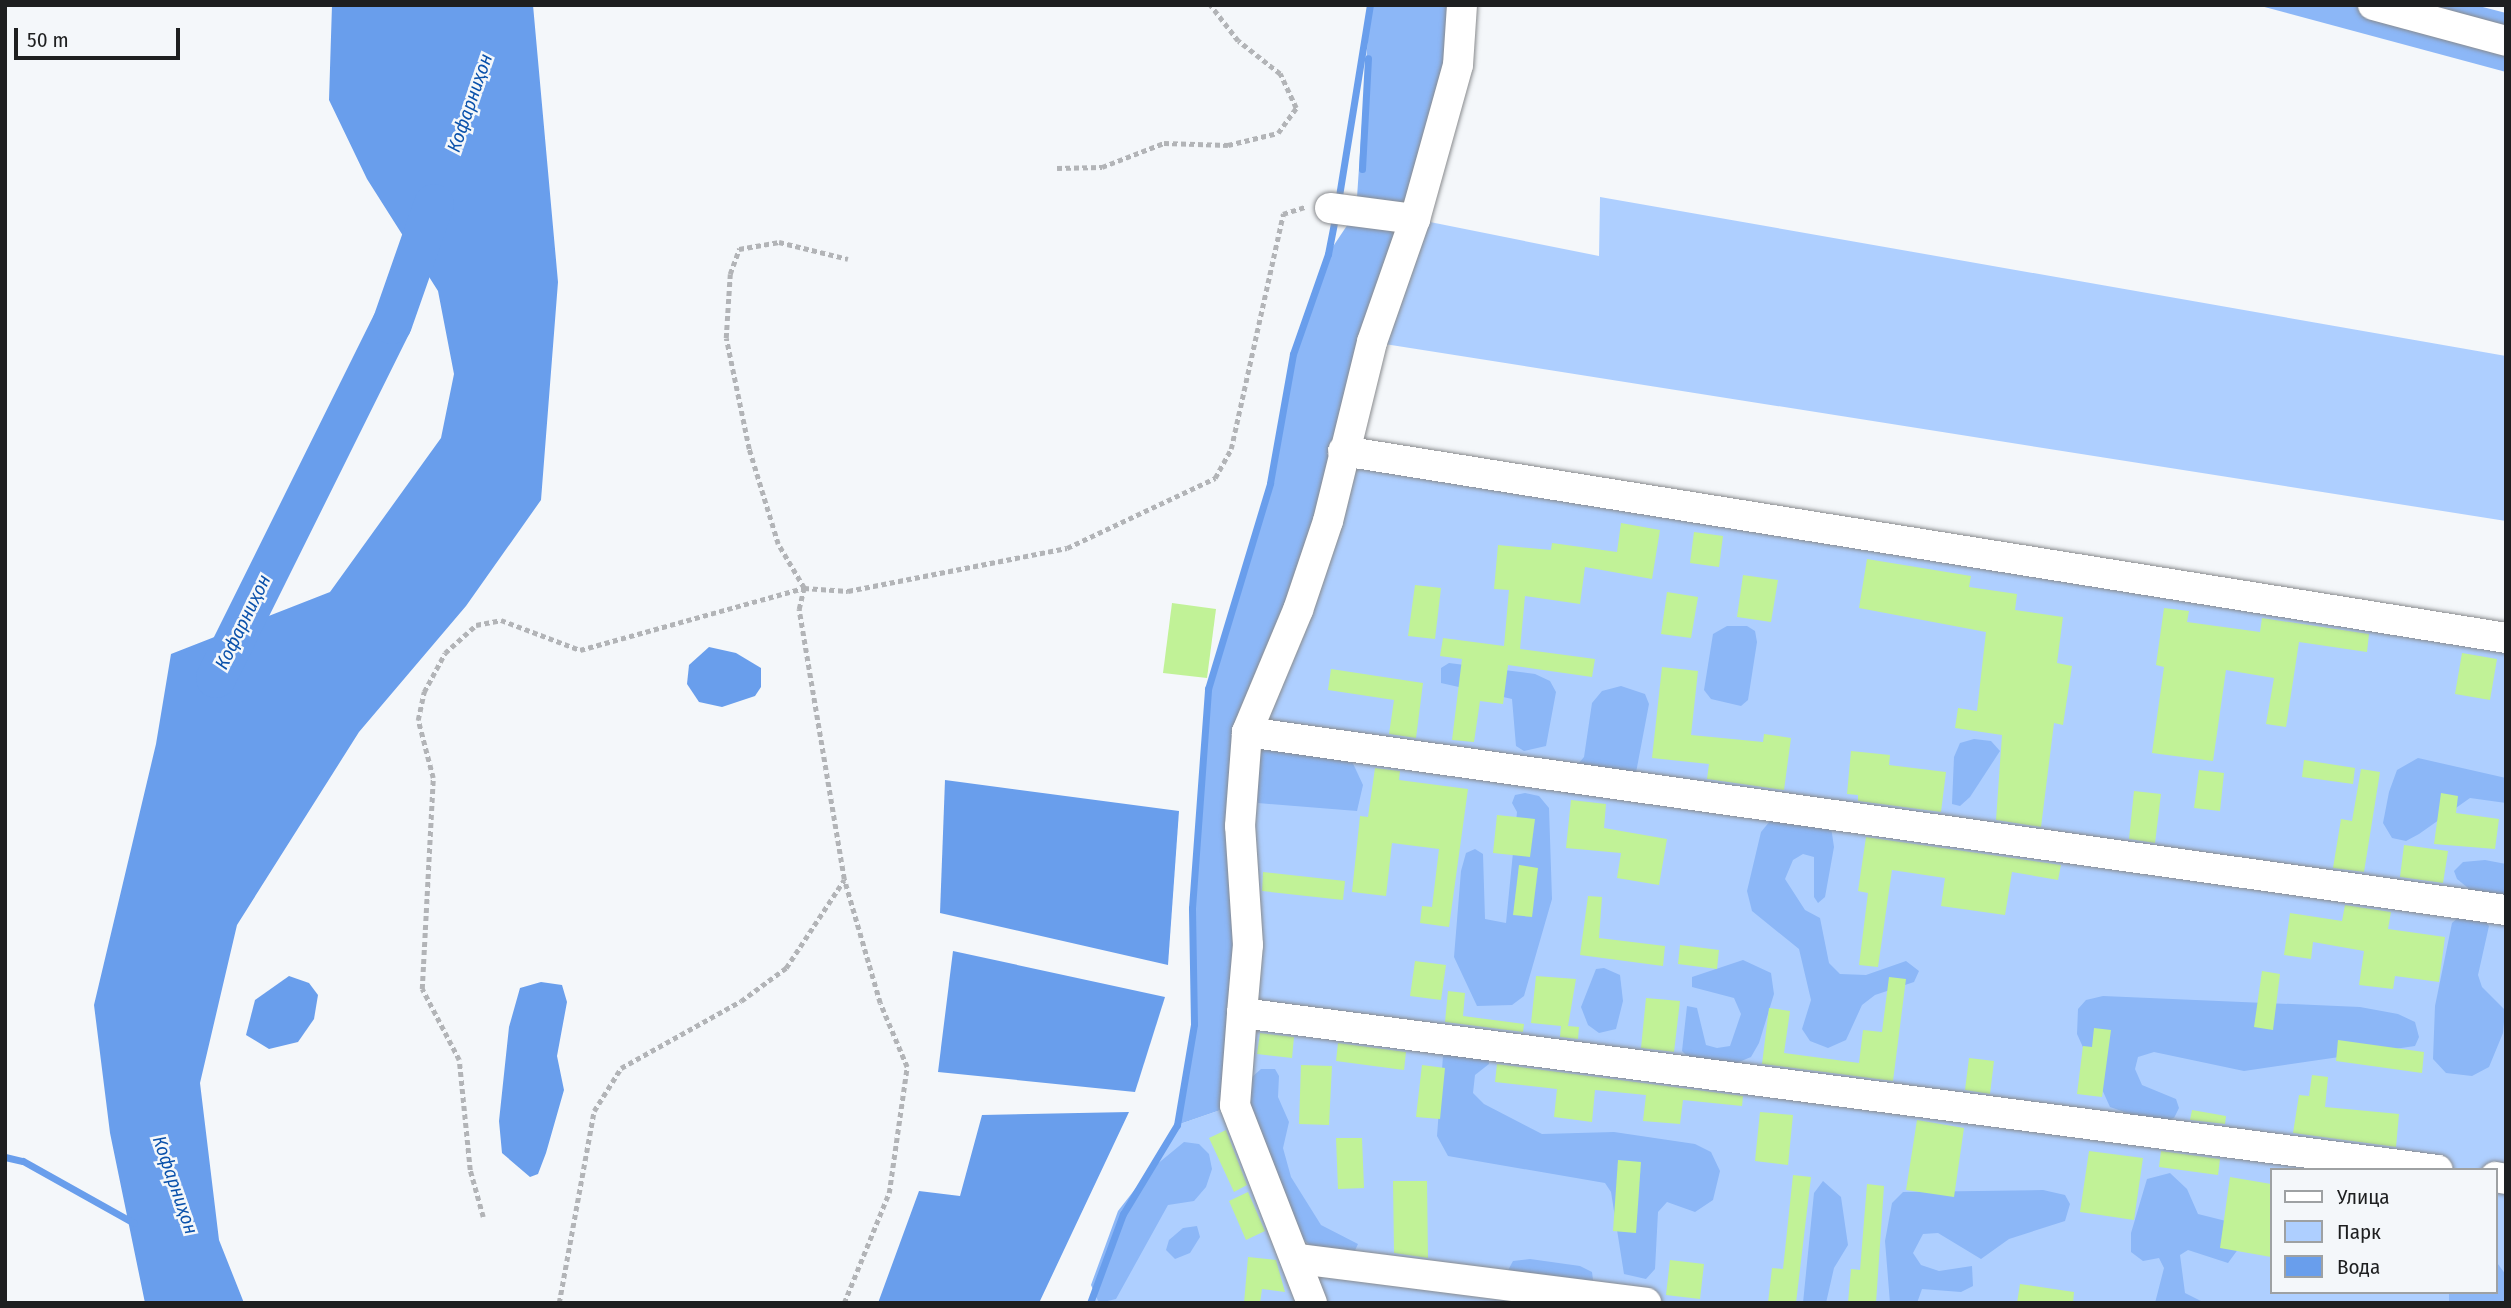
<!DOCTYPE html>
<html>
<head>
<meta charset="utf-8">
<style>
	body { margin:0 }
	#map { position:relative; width:2511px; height:1308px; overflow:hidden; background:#f4f7fa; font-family:"Fira Sans Condensed",sans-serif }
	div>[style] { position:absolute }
	.green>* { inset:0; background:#aecfff }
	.forest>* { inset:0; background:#8cb7f7 }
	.water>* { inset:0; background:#699eec }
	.stream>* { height:7px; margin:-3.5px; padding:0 3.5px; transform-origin:3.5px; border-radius:3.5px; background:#699eec }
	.river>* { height:40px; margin:-20px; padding:0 20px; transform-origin:20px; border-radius:20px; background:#699eec }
	.building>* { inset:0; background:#c1f297 }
	.path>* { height:4.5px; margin-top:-2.25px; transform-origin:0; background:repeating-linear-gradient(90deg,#b2b4b7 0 5px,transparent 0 8.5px) }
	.roads { filter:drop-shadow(0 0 2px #898b8e) drop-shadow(0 0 2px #898b8e) }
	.minor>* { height:30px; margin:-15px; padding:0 15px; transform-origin:15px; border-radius:15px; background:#fff }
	span { translate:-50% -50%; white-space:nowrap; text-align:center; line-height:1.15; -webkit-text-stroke:5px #f4f7fa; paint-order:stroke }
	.water-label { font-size:19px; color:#0a51ab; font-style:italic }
	.frame { position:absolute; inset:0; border:7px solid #1e1f20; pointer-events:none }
	.legend { position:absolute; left:2270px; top:1168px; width:228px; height:126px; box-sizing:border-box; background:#f4f7fa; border:2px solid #9ea1a3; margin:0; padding:9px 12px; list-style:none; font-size:21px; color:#1e1f20 }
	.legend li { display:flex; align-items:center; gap:14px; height:35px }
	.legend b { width:35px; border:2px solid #9ea1a3 }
	.scale { position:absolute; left:14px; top:28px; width:166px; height:32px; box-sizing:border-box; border:4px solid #1e1f20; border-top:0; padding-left:9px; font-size:21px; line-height:24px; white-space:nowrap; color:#1e1f20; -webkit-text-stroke:5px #f4f7fa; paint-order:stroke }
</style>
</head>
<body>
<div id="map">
	<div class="green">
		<i style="clip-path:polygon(1600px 197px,2506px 356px,2506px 521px,1372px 342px,1415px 219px,1599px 256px)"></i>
		<i style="clip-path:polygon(evenodd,1343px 451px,2506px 638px,2506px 1303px,1090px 1303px,1123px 1214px,1177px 1125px,1235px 1105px,1247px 732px,1343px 451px,2271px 1170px,2495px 1170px,2495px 1292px,2271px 1292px,2271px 1170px)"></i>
	</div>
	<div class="forest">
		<i style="clip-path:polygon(1370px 5px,1462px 5px,1458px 65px,1247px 732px,1235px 1105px,1177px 1125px,1194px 1024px,1192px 908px,1208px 689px,1270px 483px,1293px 354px,1328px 254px,1356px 212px)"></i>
		<i style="clip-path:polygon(2257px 5px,2475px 5px,2506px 13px,2506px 72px)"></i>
		<i style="clip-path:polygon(1727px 626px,1747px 626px,1755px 631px,1757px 642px,1748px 700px,1741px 706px,1711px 699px,1704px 690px,1713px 634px)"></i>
		<i style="clip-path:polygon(1449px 663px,1535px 674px,1550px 681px,1556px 692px,1546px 746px,1524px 751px,1516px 746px,1512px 699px,1441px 683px,1441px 668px)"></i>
		<i style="clip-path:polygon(1621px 686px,1645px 694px,1649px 704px,1635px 778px,1610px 796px,1568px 794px,1558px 788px,1584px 757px,1592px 703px,1602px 691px)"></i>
		<i style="clip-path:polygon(1974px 739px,1991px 741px,2000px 751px,1970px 797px,1960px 806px,1952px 804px,1954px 757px,1960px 743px)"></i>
		<i style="clip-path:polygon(1254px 747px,1350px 757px,1363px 785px,1357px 811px,1258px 803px)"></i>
		<i style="clip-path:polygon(2418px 758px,2506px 778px,2506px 803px,2470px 798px,2419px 834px,2406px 841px,2392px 838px,2383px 823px,2389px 792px,2397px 770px)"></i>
		<i style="clip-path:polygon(1525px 793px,1539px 796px,1549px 808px,1552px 899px,1524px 996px,1512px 1005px,1477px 1006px,1454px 957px,1461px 871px,1466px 853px,1475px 849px,1483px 854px,1485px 919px,1506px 923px,1517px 812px,1512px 803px,1515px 795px)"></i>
		<i style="clip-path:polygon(1786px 817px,1831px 827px,1834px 847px,1825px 897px,1818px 903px,1814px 897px,1814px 857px,1803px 854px,1793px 860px,1785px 879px,1805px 910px,1820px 918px,1829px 963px,1840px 974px,1866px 975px,1906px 961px,1919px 971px,1914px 982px,1875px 995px,1862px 1005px,1846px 1040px,1828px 1048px,1810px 1041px,1802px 1029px,1811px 1000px,1799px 949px,1752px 911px,1747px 891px,1761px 832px,1770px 821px)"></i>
		<i style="clip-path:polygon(2485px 860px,2506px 864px,2506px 899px,2473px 892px,2457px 879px,2454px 871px,2463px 862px)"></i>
		<i style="clip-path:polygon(2480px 914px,2489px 926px,2478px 975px,2482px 987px,2505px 1010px,2503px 1033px,2489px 1067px,2472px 1076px,2446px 1073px,2433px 1059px,2435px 1006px,2452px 923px,2460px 916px)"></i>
		<i style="clip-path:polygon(1743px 960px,1771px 973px,1774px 994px,1759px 1043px,1751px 1057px,1729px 1066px,1690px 1059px,1682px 1051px,1687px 1006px,1697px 1008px,1706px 1045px,1717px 1048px,1730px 1046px,1741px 1014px,1734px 998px,1692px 987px,1692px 977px)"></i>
		<i style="clip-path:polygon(1604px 968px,1620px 975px,1623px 1001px,1616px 1029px,1599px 1033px,1588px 1025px,1581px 1007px,1596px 969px)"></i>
		<i style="clip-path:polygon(2103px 996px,2360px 1007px,2398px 1014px,2415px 1022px,2419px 1037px,2415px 1046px,2244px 1071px,2154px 1052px,2138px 1057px,2135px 1069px,2142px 1085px,2176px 1099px,2179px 1108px,2174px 1118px,2156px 1123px,2110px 1107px,2077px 1034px,2078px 1009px,2086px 1000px)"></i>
		<i style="clip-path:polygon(1450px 1049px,1488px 1057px,1489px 1064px,1475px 1075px,1473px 1093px,1484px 1104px,1542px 1134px,1614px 1132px,1695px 1144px,1711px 1152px,1720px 1171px,1713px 1200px,1695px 1212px,1667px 1202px,1658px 1212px,1655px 1269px,1646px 1279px,1624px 1274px,1611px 1192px,1605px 1183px,1448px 1156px,1437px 1136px,1443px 1056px)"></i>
		<i style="clip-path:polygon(1261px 1069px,1275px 1069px,1279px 1076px,1278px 1097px,1289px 1122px,1283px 1148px,1291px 1177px,1321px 1225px,1358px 1244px,1351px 1259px,1316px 1251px,1298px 1234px,1272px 1177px,1248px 1095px,1251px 1078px)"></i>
		<i style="clip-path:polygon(1184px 1142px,1199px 1144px,1209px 1154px,1212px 1169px,1206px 1187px,1194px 1201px,1168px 1205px,1116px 1299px,1099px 1303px,1091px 1285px,1118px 1211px,1150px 1170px)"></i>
		<i style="clip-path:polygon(2170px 1173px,2187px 1189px,2198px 1214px,2230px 1222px,2247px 1237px,2228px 1263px,2188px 1250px,2180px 1255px,2185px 1293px,2205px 1303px,2155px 1303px,2164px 1268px,2159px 1258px,2143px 1261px,2131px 1252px,2131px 1233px,2147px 1179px)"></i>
		<i style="clip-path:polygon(1823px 1181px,1841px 1197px,1848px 1245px,1834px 1268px,1826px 1303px,1803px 1303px,1814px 1193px)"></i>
		<i style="clip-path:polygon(2043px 1190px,2065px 1195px,2070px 1204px,2065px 1221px,2009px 1239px,1981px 1259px,1938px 1233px,1923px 1234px,1913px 1253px,1921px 1265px,1939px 1271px,1972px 1266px,1973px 1286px,1961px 1292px,1922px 1289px,1917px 1303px,1890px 1303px,1885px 1241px,1892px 1203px,1903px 1192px)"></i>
		<i style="clip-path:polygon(1197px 1226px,1200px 1237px,1190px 1253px,1175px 1259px,1166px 1250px,1169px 1240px,1183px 1228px)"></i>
		<i style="clip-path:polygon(1530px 1259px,1580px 1266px,1592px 1272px,1593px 1280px,1590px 1284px,1505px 1276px,1513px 1261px)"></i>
		<i style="clip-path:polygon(2495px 1260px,2506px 1275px,2506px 1303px,2449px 1303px,2449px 1292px,2495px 1292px)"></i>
	</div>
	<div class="water">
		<i style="clip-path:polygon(332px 5px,533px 5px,558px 282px,541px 500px,466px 606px,359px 732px,237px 925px,200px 1083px,219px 1240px,244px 1303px,145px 1303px,110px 1133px,94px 1005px,156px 744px,171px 654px,330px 592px,441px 438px,454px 374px,438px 291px,367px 179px,329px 100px)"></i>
		<i style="clip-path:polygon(709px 647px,736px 653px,761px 668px,761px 687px,755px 696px,722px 707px,699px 702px,687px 684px,689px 665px)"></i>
		<i style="clip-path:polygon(945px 780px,1179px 811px,1168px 965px,940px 913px)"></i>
		<i style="clip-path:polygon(953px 951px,1165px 997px,1135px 1092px,938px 1072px)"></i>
		<i style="clip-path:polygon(289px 976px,309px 983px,318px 995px,314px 1019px,298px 1042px,269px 1049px,246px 1035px,255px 1000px)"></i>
		<i style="clip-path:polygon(541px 982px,562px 985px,567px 1002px,557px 1056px,564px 1090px,546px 1153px,538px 1174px,530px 1177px,502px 1153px,499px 1121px,509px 1027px,520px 988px)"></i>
		<i style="clip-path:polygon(1129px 1112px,1039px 1303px,878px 1303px,919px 1191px,960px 1196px,982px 1115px)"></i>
	</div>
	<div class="stream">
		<i style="left:1362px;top:169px;width:111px;rotate:-86.9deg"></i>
		<i style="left:1338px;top:202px;width:200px;rotate:-80.8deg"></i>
		<i style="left:5px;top:1157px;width:18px;rotate:13deg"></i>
		<i style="left:23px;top:1161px;width:127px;rotate:29.2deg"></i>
		<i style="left:1090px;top:1303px;width:95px;rotate:-69.7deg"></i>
		<i style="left:1123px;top:1214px;width:104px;rotate:-58.8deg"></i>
		<i style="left:1177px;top:1125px;width:102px;rotate:-80.4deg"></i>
		<i style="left:1194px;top:1024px;width:116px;rotate:-91deg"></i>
		<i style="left:1192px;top:908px;width:220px;rotate:-85.8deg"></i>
		<i style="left:1208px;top:689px;width:215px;rotate:-73.2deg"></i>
		<i style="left:1270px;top:483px;width:131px;rotate:-79.9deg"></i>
		<i style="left:1293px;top:354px;width:106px;rotate:-70.7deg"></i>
		<i style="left:1328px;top:254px;width:38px;rotate:-79deg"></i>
	</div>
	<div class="river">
		<i style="left:216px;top:678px;width:395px;rotate:-63.6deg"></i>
		<i style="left:392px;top:324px;width:127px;rotate:-70.7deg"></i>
	</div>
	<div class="building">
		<i style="clip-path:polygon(1621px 523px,1660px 530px,1652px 579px,1585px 567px,1580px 604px,1525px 596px,1520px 649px,1595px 659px,1592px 677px,1508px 665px,1503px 704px,1480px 701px,1474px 742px,1452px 740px,1462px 659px,1440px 656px,1443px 638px,1504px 646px,1509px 590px,1494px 589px,1498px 545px,1551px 550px,1552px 543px,1617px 552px)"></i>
		<i style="clip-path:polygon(1694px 532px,1723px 536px,1719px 567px,1690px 563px)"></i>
		<i style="clip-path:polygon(1867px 559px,1971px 576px,1969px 587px,2017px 594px,2015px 610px,2063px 617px,2057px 663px,2072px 666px,2063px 725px,2054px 723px,2041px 827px,1996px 820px,2002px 735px,1955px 728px,1958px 708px,1977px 711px,1986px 632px,1859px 608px)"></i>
		<i style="clip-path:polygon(1743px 575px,1778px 580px,1771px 622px,1737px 617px)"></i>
		<i style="clip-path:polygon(1415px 585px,1441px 588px,1435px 639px,1408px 636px)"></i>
		<i style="clip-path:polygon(1667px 592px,1698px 597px,1691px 638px,1661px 634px)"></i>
		<i style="clip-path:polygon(1172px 603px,1216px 609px,1207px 678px,1163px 673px)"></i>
		<i style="clip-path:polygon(2164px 608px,2189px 611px,2187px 622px,2260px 632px,2262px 618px,2369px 634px,2367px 652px,2299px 642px,2286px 727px,2266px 724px,2274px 678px,2226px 670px,2213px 761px,2152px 753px,2164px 667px,2156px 665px)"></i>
		<i style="clip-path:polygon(2462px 653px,2497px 659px,2490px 700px,2455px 694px)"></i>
		<i style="clip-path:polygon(1662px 667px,1698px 671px,1691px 735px,1763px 742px,1764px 734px,1791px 738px,1784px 790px,1707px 779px,1709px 764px,1652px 758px)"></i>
		<i style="clip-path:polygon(1331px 669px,1423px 683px,1416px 738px,1389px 734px,1394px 700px,1328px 690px)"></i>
		<i style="clip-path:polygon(1851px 751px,1890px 755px,1889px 765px,1946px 772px,1941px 812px,1858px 801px,1858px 795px,1847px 794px)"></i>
		<i style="clip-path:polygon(2304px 760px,2355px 768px,2353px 784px,2302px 777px)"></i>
		<i style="clip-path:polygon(1375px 768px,1400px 771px,1399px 780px,1468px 789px,1449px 927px,1420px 923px,1422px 906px,1432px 907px,1439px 849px,1392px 843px,1386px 896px,1352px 892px,1360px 816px,1368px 817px)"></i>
		<i style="clip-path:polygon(2361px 769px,2380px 772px,2364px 872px,2333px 868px,2341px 819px,2352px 821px)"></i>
		<i style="clip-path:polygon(2199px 770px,2224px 773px,2220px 811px,2194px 808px)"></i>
		<i style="clip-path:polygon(2134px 791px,2161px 794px,2155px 843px,2129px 839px)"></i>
		<i style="clip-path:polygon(2441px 793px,2458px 796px,2456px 813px,2499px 819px,2495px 849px,2434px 844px)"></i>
		<i style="clip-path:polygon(1571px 800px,1606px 804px,1604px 828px,1667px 839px,1659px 885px,1617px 878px,1621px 853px,1566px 848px)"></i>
		<i style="clip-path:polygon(1497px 815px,1535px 819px,1530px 857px,1493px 853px)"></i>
		<i style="clip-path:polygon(1866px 837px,2061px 865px,2058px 880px,2012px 872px,2005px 915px,1941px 906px,1945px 878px,1892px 870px,1878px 967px,1859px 965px,1868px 893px,1858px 891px)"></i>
		<i style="clip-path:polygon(2404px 845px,2448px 851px,2443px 883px,2400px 877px)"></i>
		<i style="clip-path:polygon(1519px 865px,1538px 868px,1532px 917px,1513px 915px)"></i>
		<i style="clip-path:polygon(1263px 872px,1345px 881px,1343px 900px,1262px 891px)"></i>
		<i style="clip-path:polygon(1588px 896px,1602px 897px,1599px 938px,1665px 946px,1663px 966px,1580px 955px)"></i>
		<i style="clip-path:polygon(2345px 905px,2391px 912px,2388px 929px,2445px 937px,2439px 982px,2395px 976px,2393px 989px,2359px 985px,2364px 951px,2313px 942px,2311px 959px,2284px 955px,2290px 913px,2342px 921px)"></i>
		<i style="clip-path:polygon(1680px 945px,1719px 950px,1717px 969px,1678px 964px)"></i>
		<i style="clip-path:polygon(1415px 961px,1446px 965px,1441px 1000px,1410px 996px)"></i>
		<i style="clip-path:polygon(2262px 971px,2280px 974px,2273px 1030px,2254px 1027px)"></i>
		<i style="clip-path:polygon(1536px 976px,1576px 979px,1568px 1026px,1579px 1027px,1578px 1039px,1560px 1037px,1561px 1026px,1531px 1023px)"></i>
		<i style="clip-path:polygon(1889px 977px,1906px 979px,1893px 1081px,1762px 1064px,1769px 1008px,1790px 1011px,1784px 1053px,1859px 1063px,1863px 1030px,1882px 1032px)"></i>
		<i style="clip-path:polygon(1448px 991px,1465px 993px,1463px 1016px,1524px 1024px,1523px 1032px,1445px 1022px)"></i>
		<i style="clip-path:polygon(1646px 998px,1680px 1001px,1674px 1052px,1641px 1048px)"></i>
		<i style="clip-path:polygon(2094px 1028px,2111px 1030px,2102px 1097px,2077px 1094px,2083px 1046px,2092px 1047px)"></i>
		<i style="clip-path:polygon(1260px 1033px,1294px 1037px,1292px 1058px,1257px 1054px)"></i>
		<i style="clip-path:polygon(2338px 1040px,2424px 1052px,2422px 1073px,2336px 1061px)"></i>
		<i style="clip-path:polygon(1338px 1043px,1406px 1052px,1404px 1070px,1336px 1061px)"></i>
		<i style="clip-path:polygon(1969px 1058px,1994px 1061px,1990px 1094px,1965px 1090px)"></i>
		<i style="clip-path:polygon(1497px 1064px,1743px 1096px,1742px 1106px,1683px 1100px,1680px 1124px,1643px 1121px,1646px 1095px,1595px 1090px,1592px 1122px,1554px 1117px,1557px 1089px,1495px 1082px)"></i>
		<i style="clip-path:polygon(1301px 1065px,1332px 1066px,1329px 1125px,1299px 1124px)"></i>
		<i style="clip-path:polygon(1422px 1065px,1445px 1068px,1440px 1119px,1416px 1117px)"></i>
		<i style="clip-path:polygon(2312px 1075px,2328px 1077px,2325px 1107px,2399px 1114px,2396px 1147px,2293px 1133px,2299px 1095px,2309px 1096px)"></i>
		<i style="clip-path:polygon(2192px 1110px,2226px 1116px,2225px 1124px,2190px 1120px)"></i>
		<i style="clip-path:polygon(1760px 1112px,1793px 1115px,1788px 1165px,1755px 1161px)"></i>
		<i style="clip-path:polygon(1917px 1120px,1964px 1128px,1954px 1197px,1906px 1190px)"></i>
		<i style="clip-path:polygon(1226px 1130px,1247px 1185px,1234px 1192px,1209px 1138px)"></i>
		<i style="clip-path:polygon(1336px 1138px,1362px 1138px,1364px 1188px,1338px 1189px)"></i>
		<i style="clip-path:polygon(2089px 1151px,2143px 1158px,2134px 1220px,2080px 1212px)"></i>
		<i style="clip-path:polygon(2161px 1151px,2220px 1159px,2218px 1175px,2159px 1167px)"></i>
		<i style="clip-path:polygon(1618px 1160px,1641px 1162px,1636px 1233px,1613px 1231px)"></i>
		<i style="clip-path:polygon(1793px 1175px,1811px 1177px,1796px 1303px,1768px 1303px,1772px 1268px,1783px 1269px)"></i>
		<i style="clip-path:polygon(2230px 1177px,2271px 1184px,2271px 1257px,2220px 1248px)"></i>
		<i style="clip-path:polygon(1393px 1181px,1427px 1181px,1428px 1258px,1394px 1253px)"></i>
		<i style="clip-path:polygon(1867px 1184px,1884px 1186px,1876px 1303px,1848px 1303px,1851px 1269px,1860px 1270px)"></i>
		<i style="clip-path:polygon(1248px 1192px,1265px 1231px,1246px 1240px,1229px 1201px)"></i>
		<i style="clip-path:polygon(1248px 1257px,1276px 1260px,1285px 1292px,1262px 1289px,1260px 1303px,1244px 1303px)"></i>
		<i style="clip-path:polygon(1670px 1260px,1704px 1264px,1700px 1299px,1666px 1295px)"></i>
		<i style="clip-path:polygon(2020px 1284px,2074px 1292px,2073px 1303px,2017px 1303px)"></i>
	</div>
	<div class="path">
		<i style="left:1057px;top:168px;width:45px;rotate:-1.3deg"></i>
		<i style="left:1102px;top:167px;width:66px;rotate:-21.2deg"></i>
		<i style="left:1164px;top:143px;width:64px;rotate:1.8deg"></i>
		<i style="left:1228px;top:145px;width:51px;rotate:-13.5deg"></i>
		<i style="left:1278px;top:133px;width:31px;rotate:-54deg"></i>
		<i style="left:1296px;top:108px;width:38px;rotate:-115deg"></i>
		<i style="left:1280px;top:74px;width:53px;rotate:-141.8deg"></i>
		<i style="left:1238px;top:41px;width:46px;rotate:-127.9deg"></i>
		<i style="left:483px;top:1217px;width:49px;rotate:-105.5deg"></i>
		<i style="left:470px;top:1170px;width:111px;rotate:-95.7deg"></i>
		<i style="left:459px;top:1060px;width:80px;rotate:-117.5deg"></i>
		<i style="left:422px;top:989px;width:211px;rotate:-87deg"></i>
		<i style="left:433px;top:778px;width:60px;rotate:-104.5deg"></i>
		<i style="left:418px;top:720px;width:29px;rotate:-78deg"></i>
		<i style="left:424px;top:692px;width:44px;rotate:-61.7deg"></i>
		<i style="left:445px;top:653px;width:42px;rotate:-42.1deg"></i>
		<i style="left:476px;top:625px;width:25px;rotate:-11deg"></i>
		<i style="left:501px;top:620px;width:85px;rotate:20.8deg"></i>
		<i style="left:580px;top:650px;width:232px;rotate:-15.5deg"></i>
		<i style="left:804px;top:588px;width:51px;rotate:-120.6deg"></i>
		<i style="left:778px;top:544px;width:99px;rotate:-107deg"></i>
		<i style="left:749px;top:449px;width:113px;rotate:-101.7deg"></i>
		<i style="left:726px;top:338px;width:64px;rotate:-86.4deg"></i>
		<i style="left:730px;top:274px;width:27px;rotate:-70deg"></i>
		<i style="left:739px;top:249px;width:41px;rotate:-9.9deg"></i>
		<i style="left:779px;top:242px;width:71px;rotate:13.8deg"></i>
		<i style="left:559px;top:1303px;width:195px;rotate:-79.7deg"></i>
		<i style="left:594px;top:1111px;width:51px;rotate:-57.9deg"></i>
		<i style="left:621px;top:1068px;width:137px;rotate:-29.2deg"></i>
		<i style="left:741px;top:1001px;width:56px;rotate:-36.3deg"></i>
		<i style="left:786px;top:968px;width:105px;rotate:-56.6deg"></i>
		<i style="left:844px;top:1303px;width:119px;rotate:-67.8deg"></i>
		<i style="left:889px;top:1193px;width:127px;rotate:-81.9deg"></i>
		<i style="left:907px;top:1067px;width:69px;rotate:-112.9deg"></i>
		<i style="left:880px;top:1003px;width:129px;rotate:-106.2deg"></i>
		<i style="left:844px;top:879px;width:274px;rotate:-99.5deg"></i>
		<i style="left:799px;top:609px;width:22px;rotate:-77deg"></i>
		<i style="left:804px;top:588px;width:44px;rotate:3.9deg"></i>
		<i style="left:848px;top:591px;width:223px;rotate:-11.1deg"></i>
		<i style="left:1067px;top:548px;width:164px;rotate:-25.3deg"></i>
		<i style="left:1215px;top:478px;width:33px;rotate:-61deg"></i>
		<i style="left:1231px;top:449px;width:241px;rotate:-77.5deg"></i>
		<i style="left:1283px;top:214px;width:25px;rotate:-18deg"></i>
	</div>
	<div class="roads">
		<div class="minor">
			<i style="left:1462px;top:5px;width:60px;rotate:93.8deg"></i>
			<i style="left:1458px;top:65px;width:160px;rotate:105.6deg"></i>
			<i style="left:1415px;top:219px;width:130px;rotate:109.3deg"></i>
			<i style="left:1372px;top:342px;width:184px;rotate:103.8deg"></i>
			<i style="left:1328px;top:521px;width:94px;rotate:108.6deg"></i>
			<i style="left:1298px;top:610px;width:132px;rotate:112.7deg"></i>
			<i style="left:1247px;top:732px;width:1272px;rotate:8.05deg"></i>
			<i style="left:2373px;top:5px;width:138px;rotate:15.1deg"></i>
			<i style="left:1330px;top:208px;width:86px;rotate:7.4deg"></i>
			<i style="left:1343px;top:451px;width:1178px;rotate:9.13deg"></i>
			<i style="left:1242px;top:1013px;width:68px;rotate:-85deg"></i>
			<i style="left:1248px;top:945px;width:119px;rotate:-93.8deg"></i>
			<i style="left:1240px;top:826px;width:94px;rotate:-85.7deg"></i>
			<i style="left:2495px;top:1177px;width:11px;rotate:10deg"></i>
			<i style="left:1299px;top:1259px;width:350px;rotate:7.2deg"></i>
			<i style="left:1312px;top:1303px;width:212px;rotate:-111.3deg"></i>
			<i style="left:1235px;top:1105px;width:92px;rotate:-85.6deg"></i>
			<i style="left:1242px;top:1013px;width:1206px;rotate:7.48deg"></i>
		</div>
	</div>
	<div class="water-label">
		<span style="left:470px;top:103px;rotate:-71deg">Кофарниҳон</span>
		<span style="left:243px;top:622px;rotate:-64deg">Кофарниҳон</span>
		<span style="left:175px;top:1185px;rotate:71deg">Кофарниҳон</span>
	</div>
	<div class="frame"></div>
	<ul class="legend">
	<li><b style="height:9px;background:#fff"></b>Улица</li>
	<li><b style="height:19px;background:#aecfff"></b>Парк</li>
	<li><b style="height:19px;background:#699eec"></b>Вода</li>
	</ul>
	<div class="scale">50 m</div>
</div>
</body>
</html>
